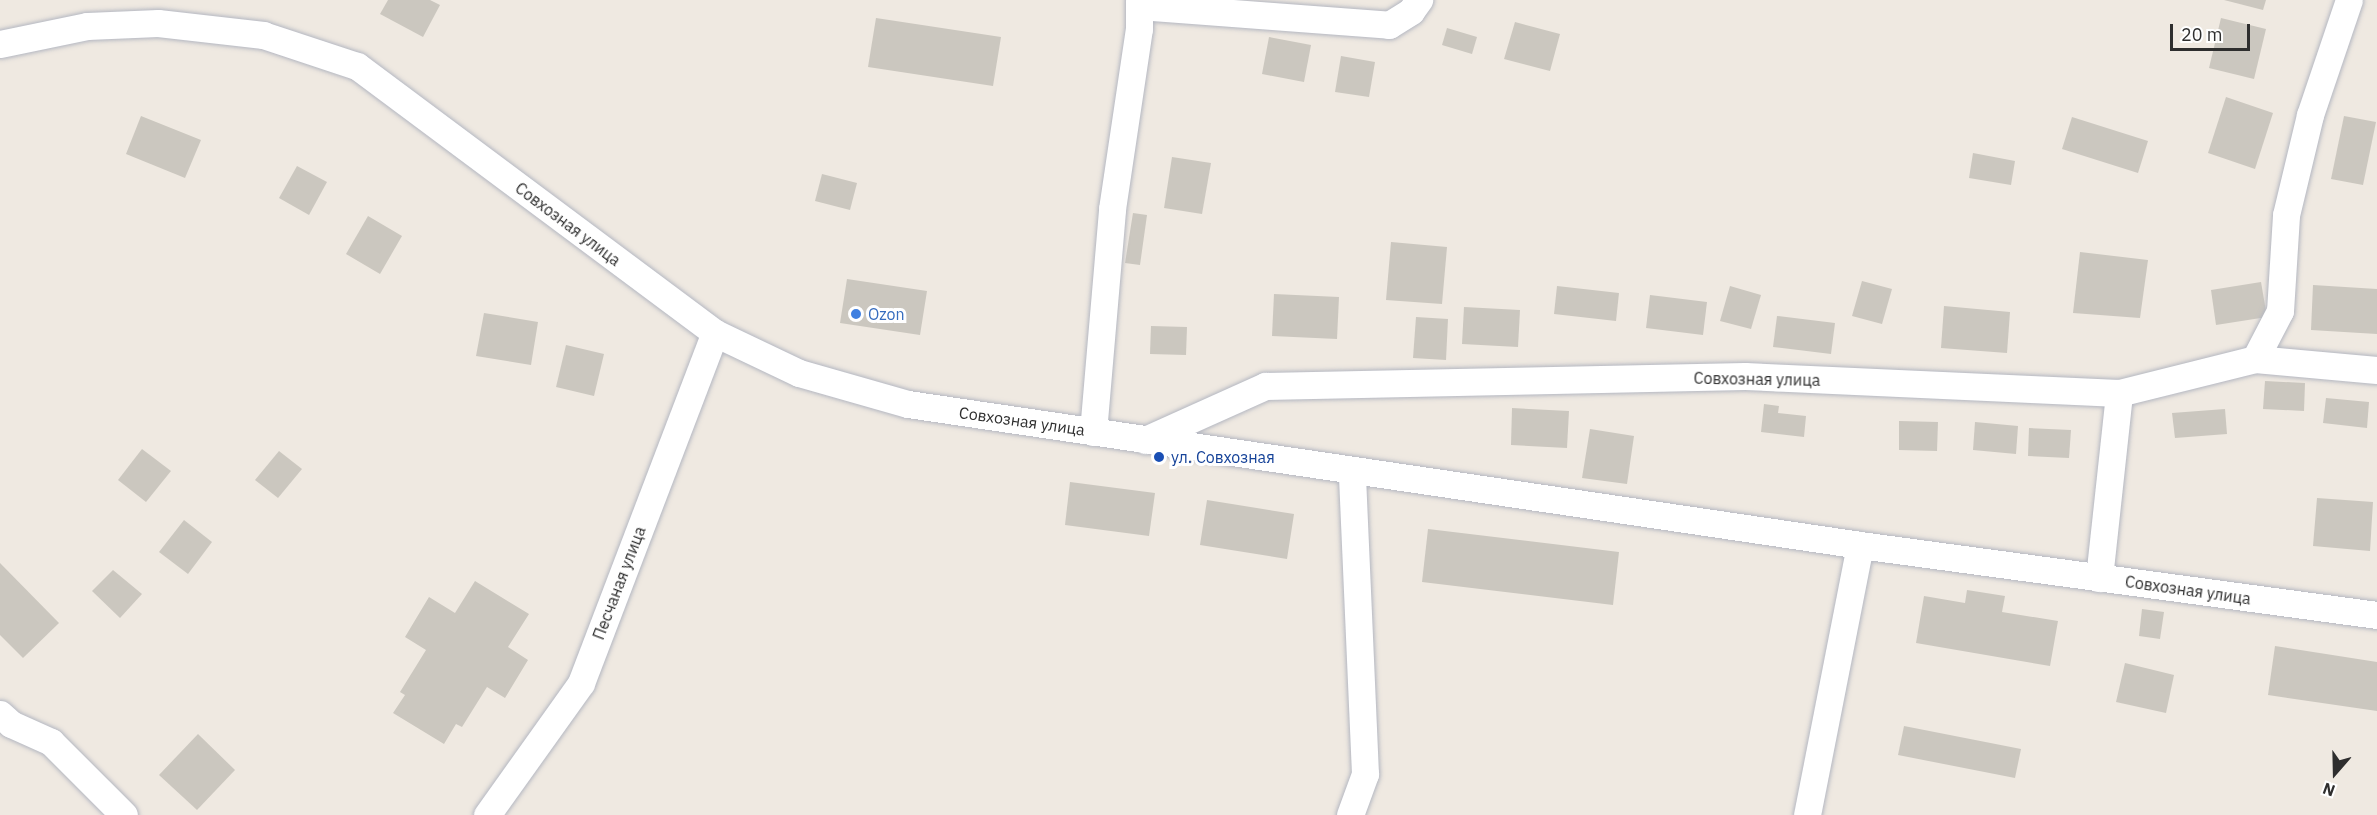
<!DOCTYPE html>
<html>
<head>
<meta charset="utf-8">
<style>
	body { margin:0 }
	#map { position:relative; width:2377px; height:815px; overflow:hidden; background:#efe9e1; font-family:"IBM Plex Sans",sans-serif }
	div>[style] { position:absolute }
	.building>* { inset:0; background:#cbc7bf }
	.roads { filter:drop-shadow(0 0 2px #b4b7c1) drop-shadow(0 0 2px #b4b7c1) }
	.minor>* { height:27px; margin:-13.5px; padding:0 13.5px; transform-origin:13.5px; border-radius:13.5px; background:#fff }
	.dots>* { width:16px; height:16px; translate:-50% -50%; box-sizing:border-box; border:3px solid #fff; border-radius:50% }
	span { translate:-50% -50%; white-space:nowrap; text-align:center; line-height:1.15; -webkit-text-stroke:6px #fff; paint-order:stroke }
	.street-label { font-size:16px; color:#2e2e2e }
	.shop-label { font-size:16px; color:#366cbe }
	.left { translate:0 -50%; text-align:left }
	.transit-label { font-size:16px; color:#164399 }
	.north { position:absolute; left:2305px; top:743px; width:60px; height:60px; -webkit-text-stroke:4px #fff; paint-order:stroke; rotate:200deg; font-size:16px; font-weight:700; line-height:24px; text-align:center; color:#2e2e2e }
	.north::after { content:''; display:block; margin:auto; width:21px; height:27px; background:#2e2e2e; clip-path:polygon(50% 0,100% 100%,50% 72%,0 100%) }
	.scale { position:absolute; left:2170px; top:24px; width:80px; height:27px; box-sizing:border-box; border:3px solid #2e2e2e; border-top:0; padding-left:8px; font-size:18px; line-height:21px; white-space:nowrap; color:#2e2e2e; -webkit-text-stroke:4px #fff; paint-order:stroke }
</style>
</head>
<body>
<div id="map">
	<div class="building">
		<i style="clip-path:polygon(388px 0,430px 0,440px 5px,423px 37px,380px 14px)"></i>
		<i style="clip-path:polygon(2224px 0,2266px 0,2263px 10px)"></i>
		<i style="clip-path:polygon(876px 18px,1001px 37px,993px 86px,868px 67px)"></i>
		<i style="clip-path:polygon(2221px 18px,2266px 29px,2254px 79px,2209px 68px)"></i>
		<i style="clip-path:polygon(1515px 22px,1560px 34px,1550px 71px,1504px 59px)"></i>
		<i style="clip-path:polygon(1447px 28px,1477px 37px,1472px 54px,1442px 45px)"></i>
		<i style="clip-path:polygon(1269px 37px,1311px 45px,1304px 82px,1262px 74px)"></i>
		<i style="clip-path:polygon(1341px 56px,1375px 62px,1369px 97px,1335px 92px)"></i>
		<i style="clip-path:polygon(2226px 97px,2273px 113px,2255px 169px,2208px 153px)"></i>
		<i style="clip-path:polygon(141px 116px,201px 140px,185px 178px,126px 154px)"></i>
		<i style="clip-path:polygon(2344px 116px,2376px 122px,2363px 185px,2331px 179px)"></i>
		<i style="clip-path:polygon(2072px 117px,2148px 141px,2138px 173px,2062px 149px)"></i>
		<i style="clip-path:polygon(1973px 153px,2015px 161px,2011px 185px,1969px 178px)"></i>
		<i style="clip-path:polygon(1172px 157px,1211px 163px,1202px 214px,1164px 208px)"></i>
		<i style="clip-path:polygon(297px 166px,327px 182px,309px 215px,279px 198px)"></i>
		<i style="clip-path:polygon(822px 174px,857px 183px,850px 210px,815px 201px)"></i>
		<i style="clip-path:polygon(1133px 213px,1147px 215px,1140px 265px,1125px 263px)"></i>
		<i style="clip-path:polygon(368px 216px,402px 236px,380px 274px,346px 254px)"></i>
		<i style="clip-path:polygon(1391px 242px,1447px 247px,1442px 304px,1386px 300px)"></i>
		<i style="clip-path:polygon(2080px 252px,2148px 260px,2140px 318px,2073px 313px)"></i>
		<i style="clip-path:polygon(847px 279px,927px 291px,920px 335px,840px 323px)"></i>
		<i style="clip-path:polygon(1862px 281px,1892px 289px,1882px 324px,1852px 316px)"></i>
		<i style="clip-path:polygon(2261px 282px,2267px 317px,2216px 325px,2211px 290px)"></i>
		<i style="clip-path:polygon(2313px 285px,2377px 289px,2377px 334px,2311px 330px)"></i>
		<i style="clip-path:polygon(1557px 286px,1619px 293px,1616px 321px,1554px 314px)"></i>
		<i style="clip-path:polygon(1730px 286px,1761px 295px,1751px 329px,1720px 321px)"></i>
		<i style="clip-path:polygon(1274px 294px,1339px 297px,1337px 339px,1272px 336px)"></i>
		<i style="clip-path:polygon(1650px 295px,1707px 302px,1703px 335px,1646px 328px)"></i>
		<i style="clip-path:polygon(1944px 306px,2010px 312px,2007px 353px,1941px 348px)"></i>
		<i style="clip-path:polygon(1464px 307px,1520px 310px,1518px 347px,1462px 344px)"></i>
		<i style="clip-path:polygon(484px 313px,538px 322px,531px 365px,476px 356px)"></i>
		<i style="clip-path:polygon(1777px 316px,1835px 323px,1831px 354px,1773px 347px)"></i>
		<i style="clip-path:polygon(1416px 317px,1448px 319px,1446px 360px,1413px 358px)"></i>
		<i style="clip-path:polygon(1151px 326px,1187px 327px,1186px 355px,1150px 354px)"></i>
		<i style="clip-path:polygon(566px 345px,604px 354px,594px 396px,556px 387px)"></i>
		<i style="clip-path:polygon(2265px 381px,2305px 383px,2304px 411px,2263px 409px)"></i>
		<i style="clip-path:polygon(2326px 398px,2369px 402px,2367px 428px,2323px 423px)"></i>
		<i style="clip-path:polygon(1764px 404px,1779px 406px,1778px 413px,1806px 416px,1804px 437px,1761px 432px)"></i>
		<i style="clip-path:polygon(1512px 408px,1569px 411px,1567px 448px,1511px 445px)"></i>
		<i style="clip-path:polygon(2225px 409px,2227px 434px,2175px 438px,2172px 413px)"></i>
		<i style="clip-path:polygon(1899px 421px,1938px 422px,1937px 451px,1899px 450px)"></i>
		<i style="clip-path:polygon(1975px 422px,2018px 426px,2016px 454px,1973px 450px)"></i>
		<i style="clip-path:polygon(2029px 428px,2071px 430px,2069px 458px,2028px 456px)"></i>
		<i style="clip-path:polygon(1590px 429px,1634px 436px,1627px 484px,1582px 478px)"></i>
		<i style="clip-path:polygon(142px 449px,171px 471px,146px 502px,118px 480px)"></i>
		<i style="clip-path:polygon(279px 451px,302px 469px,278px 498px,255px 480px)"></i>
		<i style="clip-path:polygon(1070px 482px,1155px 493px,1149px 536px,1065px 525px)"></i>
		<i style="clip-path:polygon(2317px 498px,2373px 502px,2370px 551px,2313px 546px)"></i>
		<i style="clip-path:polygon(1207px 500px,1294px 514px,1287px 559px,1200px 545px)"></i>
		<i style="clip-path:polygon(184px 520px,212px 542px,188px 574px,159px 552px)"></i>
		<i style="clip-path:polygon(1428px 529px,1619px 552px,1613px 605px,1422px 582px)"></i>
		<i style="clip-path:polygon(0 563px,59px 623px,23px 658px,0 635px)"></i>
		<i style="clip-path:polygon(113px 570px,142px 594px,120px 618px,92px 591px)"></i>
		<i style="clip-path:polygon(475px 581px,529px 614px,508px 647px,528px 660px,505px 698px,487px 687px,462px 727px,456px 724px,444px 744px,393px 713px,405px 695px,400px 692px,426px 650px,405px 637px,429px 597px,455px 613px)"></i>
		<i style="clip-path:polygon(1967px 590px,2005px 596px,2002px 612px,2058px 621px,2050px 666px,1916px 643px,1924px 596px,1965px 603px)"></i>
		<i style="clip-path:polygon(2142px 609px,2164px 612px,2160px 639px,2139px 636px)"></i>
		<i style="clip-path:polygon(2275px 646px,2377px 662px,2377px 711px,2268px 695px)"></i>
		<i style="clip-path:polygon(2125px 663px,2174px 675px,2166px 713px,2116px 702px)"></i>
		<i style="clip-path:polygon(1904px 726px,2021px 749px,2015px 778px,1898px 755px)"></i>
		<i style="clip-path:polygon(198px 734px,235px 770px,197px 810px,159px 775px)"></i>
	</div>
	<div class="roads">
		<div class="minor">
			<i style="left:1139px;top:6px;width:251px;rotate:4.3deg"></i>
			<i style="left:1389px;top:25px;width:26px;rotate:-32deg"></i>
			<i style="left:1411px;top:11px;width:14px;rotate:-54deg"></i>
			<i style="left:0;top:44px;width:89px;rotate:-11.7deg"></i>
			<i style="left:87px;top:26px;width:71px;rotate:-2.4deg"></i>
			<i style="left:158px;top:23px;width:106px;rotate:6.5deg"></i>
			<i style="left:263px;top:35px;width:99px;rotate:18.3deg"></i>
			<i style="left:357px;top:66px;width:447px;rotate:36.7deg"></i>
			<i style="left:715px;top:333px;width:93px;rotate:25.5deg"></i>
			<i style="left:799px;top:373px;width:113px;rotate:15.9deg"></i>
			<i style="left:908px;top:404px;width:962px;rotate:8.42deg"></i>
			<i style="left:1860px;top:545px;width:522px;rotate:7.71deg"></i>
			<i style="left:2255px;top:359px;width:54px;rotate:-62.5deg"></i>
			<i style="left:2280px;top:311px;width:96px;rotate:-86.4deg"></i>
			<i style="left:2286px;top:215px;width:103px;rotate:-76.5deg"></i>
			<i style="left:2310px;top:115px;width:121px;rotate:-71.3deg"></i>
			<i style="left:1093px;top:432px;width:224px;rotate:-85.1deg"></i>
			<i style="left:1112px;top:209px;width:182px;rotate:-81.5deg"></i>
			<i style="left:1139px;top:29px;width:29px;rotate:-90deg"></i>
			<i style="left:1145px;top:440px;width:132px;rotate:-24.2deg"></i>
			<i style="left:1265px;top:386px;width:480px;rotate:-1.2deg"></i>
			<i style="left:1745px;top:376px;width:374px;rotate:2.6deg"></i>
			<i style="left:2119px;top:393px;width:140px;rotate:-14deg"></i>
			<i style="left:2255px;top:359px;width:122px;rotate:5.2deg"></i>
			<i style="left:2099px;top:578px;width:186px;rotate:-83.8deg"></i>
			<i style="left:0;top:714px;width:15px;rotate:42deg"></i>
			<i style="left:11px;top:724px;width:44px;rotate:24.2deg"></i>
			<i style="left:51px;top:742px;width:103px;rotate:45deg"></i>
			<i style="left:487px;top:815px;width:162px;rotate:-54.5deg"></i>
			<i style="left:581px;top:683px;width:375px;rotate:-69.1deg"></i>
			<i style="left:1350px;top:815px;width:44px;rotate:-69.9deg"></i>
			<i style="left:1365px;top:774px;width:303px;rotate:-92.5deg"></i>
			<i style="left:1807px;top:815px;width:275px;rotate:-78.9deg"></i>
		</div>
	</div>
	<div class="dots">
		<i style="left:856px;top:314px;background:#3f7fe0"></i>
		<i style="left:1159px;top:457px;background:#1a4fb4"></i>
	</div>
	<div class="street-label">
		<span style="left:568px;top:224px;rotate:37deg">Совхозная улица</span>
		<span style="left:1757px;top:379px;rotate:1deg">Совхозная улица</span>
		<span style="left:1022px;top:421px;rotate:8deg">Совхозная улица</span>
		<span style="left:619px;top:583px;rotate:-69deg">Песчаная улица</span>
		<span style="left:2188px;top:590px;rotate:8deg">Совхозная улица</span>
	</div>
	<div class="shop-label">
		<span class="left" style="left:868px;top:314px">Ozon</span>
	</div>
	<div class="transit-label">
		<span class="left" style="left:1171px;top:457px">ул. Совхозная</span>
	</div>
	<div class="north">N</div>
	<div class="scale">20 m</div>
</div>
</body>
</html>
